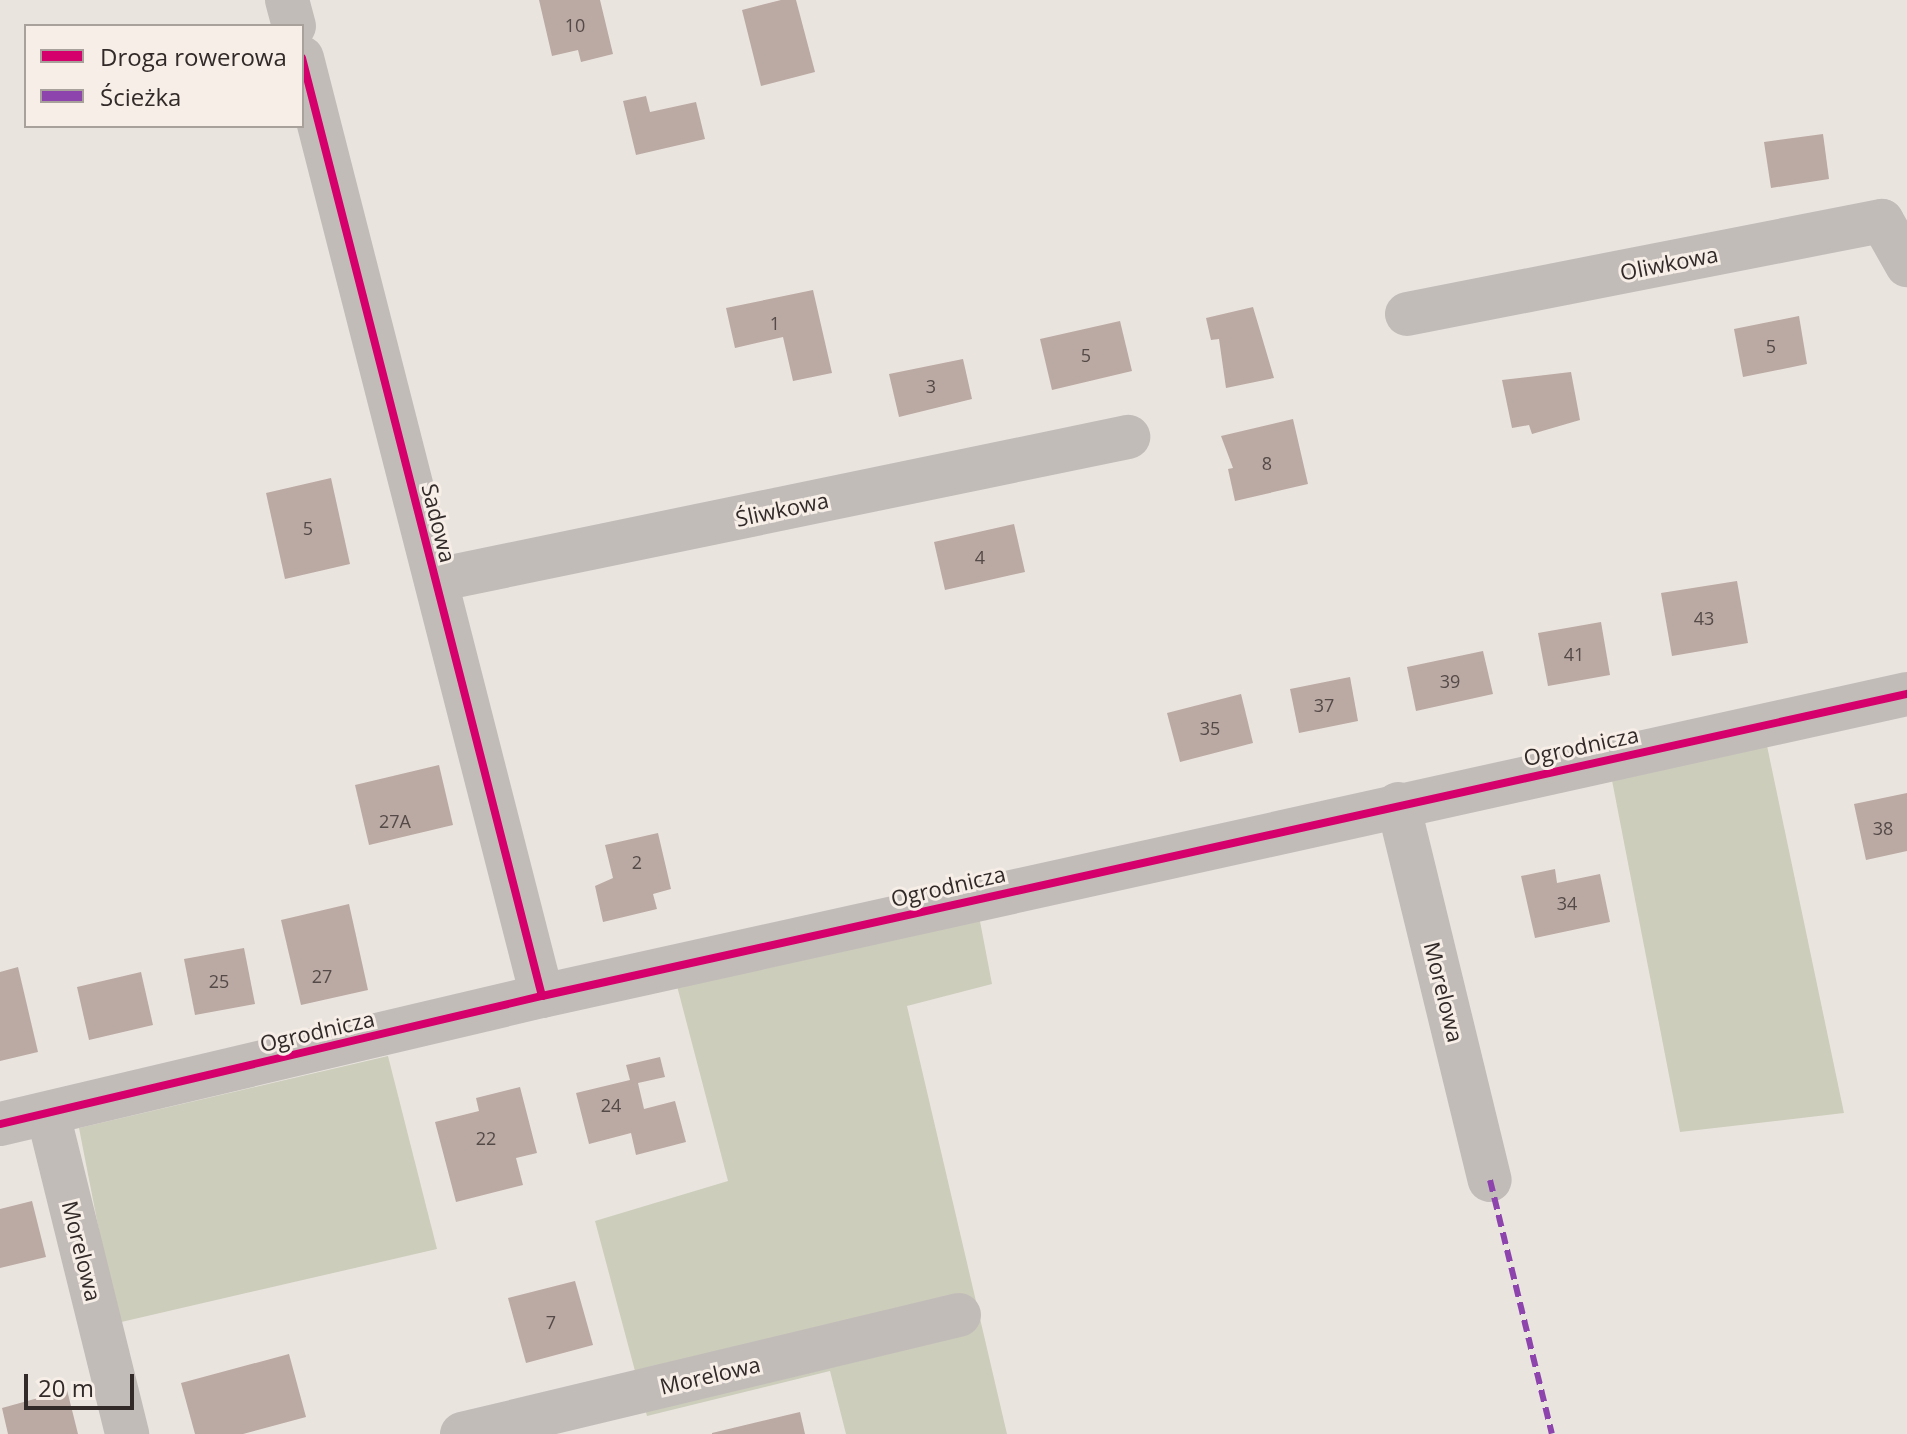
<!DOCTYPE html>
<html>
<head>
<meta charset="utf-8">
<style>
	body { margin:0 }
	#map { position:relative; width:1907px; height:1434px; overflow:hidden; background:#eae4df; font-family:"Open Sans",sans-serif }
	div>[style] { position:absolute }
	.green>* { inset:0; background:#cccdbb }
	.building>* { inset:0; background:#bba9a3 }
	.minor>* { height:44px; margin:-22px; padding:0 22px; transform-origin:22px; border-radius:22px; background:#c2bcb9 }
	.quiet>* { height:6px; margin-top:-3px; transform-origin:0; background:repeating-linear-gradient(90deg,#8e44ad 0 12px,transparent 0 18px) }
	.cycleway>* { height:8px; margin:-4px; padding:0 4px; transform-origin:4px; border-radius:4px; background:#d6006c }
	span { translate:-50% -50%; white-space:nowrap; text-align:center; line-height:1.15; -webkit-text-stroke:6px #f6eee7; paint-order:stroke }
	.number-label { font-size:18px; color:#544a47 }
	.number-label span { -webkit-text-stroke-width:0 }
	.street-label { font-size:22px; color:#322a28 }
	.legend { position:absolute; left:24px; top:24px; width:280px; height:104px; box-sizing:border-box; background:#f6eee7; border:2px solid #a8a09b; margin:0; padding:10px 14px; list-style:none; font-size:24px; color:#322a28 }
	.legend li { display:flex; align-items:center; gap:16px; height:40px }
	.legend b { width:40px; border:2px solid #a8a09b }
	.scale { position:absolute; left:24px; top:1374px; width:110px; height:36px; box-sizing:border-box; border:4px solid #322a28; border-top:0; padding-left:10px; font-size:24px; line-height:28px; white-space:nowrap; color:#322a28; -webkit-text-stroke:6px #f6eee7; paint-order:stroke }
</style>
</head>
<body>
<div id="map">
	<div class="green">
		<i style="clip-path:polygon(1766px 741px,1844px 1113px,1680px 1132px,1610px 770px)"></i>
		<i style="clip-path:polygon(979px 916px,992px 984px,907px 1006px,1007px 1434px,846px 1434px,830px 1371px,647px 1416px,595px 1221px,728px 1181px,677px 986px)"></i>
		<i style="clip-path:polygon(388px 1056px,437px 1249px,117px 1323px,79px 1128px)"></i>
	</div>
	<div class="building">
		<i style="clip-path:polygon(539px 0,600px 0,613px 54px,581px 62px,578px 50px,552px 56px)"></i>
		<i style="clip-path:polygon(781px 0,796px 0,815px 72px,761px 86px,742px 10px)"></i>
		<i style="clip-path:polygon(646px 96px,650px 112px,696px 102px,705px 139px,636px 155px,623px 101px)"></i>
		<i style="clip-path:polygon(1823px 134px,1829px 179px,1771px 188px,1764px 142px)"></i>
		<i style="clip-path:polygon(813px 290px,832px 373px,793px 381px,783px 337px,735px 348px,726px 308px)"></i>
		<i style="clip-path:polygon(1253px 307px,1274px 378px,1226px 388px,1219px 339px,1211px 340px,1206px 318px)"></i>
		<i style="clip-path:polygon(1799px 316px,1807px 364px,1743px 377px,1734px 329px)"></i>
		<i style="clip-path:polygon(1120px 321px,1132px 371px,1052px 390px,1040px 339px)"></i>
		<i style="clip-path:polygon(963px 359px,972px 399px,899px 417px,889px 374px)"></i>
		<i style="clip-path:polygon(1571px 372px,1580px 420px,1532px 434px,1529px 425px,1512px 428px,1502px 380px)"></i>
		<i style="clip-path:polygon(1293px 419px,1308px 484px,1235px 501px,1228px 469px,1233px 468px,1221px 436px)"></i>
		<i style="clip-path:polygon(331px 478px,350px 564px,285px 579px,266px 493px)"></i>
		<i style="clip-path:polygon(1014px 524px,1025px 572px,945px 590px,934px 542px)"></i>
		<i style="clip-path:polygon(1737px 581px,1748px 643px,1672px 656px,1661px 593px)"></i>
		<i style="clip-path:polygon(1601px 622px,1610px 675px,1548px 686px,1538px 633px)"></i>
		<i style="clip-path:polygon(1483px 651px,1493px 694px,1416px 711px,1407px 667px)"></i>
		<i style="clip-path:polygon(1350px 677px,1358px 721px,1299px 733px,1290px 689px)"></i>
		<i style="clip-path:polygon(1241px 694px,1253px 743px,1180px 762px,1167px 713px)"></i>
		<i style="clip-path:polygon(439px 765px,453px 825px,369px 845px,355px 785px)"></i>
		<i style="clip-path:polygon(1907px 793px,1907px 851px,1866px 860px,1854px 804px)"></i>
		<i style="clip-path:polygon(658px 833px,671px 889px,653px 894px,657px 909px,603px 922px,595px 886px,613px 878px,605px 845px)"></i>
		<i style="clip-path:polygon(1555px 869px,1557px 883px,1600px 874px,1610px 922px,1535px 938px,1521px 876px)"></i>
		<i style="clip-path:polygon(349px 904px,368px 990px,301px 1005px,281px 920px)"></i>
		<i style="clip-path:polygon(244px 948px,255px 1004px,195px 1015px,184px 959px)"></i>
		<i style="clip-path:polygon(18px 967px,38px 1052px,0 1061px,0 972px)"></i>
		<i style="clip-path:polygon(141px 972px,153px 1025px,89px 1040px,77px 987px)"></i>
		<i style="clip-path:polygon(660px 1057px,665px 1077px,638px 1083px,644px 1109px,675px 1101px,686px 1142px,636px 1155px,631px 1133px,589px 1144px,576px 1093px,630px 1080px,626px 1065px)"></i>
		<i style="clip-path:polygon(520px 1087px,537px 1153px,516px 1158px,523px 1185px,456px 1202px,435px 1122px,479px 1111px,476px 1098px)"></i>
		<i style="clip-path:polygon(32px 1201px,46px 1257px,0 1268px,0 1209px)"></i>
		<i style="clip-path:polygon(575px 1281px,593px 1345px,526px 1363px,508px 1298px)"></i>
		<i style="clip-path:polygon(289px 1354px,306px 1417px,243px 1434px,195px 1434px,181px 1383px)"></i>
		<i style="clip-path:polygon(67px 1390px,78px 1434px,8px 1434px,2px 1408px)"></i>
		<i style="clip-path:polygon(800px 1412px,805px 1434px,712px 1434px,712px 1433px)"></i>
	</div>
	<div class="minor">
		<i style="left:287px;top:0;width:27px;rotate:75deg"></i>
		<i style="left:302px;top:58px;width:968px;rotate:75.65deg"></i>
		<i style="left:1407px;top:314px;width:484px;rotate:-11.1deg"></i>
		<i style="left:1882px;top:221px;width:51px;rotate:60.4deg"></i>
		<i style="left:436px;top:580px;width:707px;rotate:-11.68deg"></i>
		<i style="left:1398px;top:804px;width:387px;rotate:76.3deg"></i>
		<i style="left:48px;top:1114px;width:330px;rotate:76.1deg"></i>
		<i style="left:0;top:1124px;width:557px;rotate:-13.29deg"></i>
		<i style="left:542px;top:996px;width:1398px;rotate:-12.48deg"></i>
		<i style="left:462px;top:1434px;width:511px;rotate:-13.47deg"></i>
	</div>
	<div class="quiet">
		<i style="left:1490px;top:1180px;width:261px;rotate:76.3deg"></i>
	</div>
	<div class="cycleway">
		<i style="left:302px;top:58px;width:968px;rotate:75.65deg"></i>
		<i style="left:0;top:1124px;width:557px;rotate:-13.29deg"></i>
		<i style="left:542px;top:996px;width:1398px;rotate:-12.48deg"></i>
	</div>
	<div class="number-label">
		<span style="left:575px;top:25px">10</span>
		<span style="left:775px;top:323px">1</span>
		<span style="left:1771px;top:346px">5</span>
		<span style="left:1086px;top:355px">5</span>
		<span style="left:931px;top:386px">3</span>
		<span style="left:1267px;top:463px">8</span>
		<span style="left:308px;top:528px">5</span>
		<span style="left:980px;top:557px">4</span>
		<span style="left:1704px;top:618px">43</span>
		<span style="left:1574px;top:654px">41</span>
		<span style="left:1450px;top:681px">39</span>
		<span style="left:1324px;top:705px">37</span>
		<span style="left:1210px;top:728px">35</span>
		<span style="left:395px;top:821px">27A</span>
		<span style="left:1883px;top:828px">38</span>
		<span style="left:637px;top:862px">2</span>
		<span style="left:1567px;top:903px">34</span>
		<span style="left:322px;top:976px">27</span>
		<span style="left:219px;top:981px">25</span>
		<span style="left:611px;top:1105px">24</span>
		<span style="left:486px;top:1138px">22</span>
		<span style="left:551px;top:1322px">7</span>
	</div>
	<div class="street-label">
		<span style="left:1669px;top:263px;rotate:-11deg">Oliwkowa</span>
		<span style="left:782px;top:509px;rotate:-12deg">Śliwkowa</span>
		<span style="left:439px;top:523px;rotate:76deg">Sadowa</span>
		<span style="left:1581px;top:746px;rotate:-12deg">Ogrodnicza</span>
		<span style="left:948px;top:886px;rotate:-13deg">Ogrodnicza</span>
		<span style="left:1444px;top:992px;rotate:76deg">Morelowa</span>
		<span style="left:317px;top:1031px;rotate:-13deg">Ogrodnicza</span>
		<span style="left:82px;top:1251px;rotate:76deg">Morelowa</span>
		<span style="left:710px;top:1375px;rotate:-13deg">Morelowa</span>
	</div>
	<ul class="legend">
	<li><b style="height:10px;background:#d6006c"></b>Droga rowerowa</li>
	<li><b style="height:10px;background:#8e44ad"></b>Ścieżka</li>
	</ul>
	<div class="scale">20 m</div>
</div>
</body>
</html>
